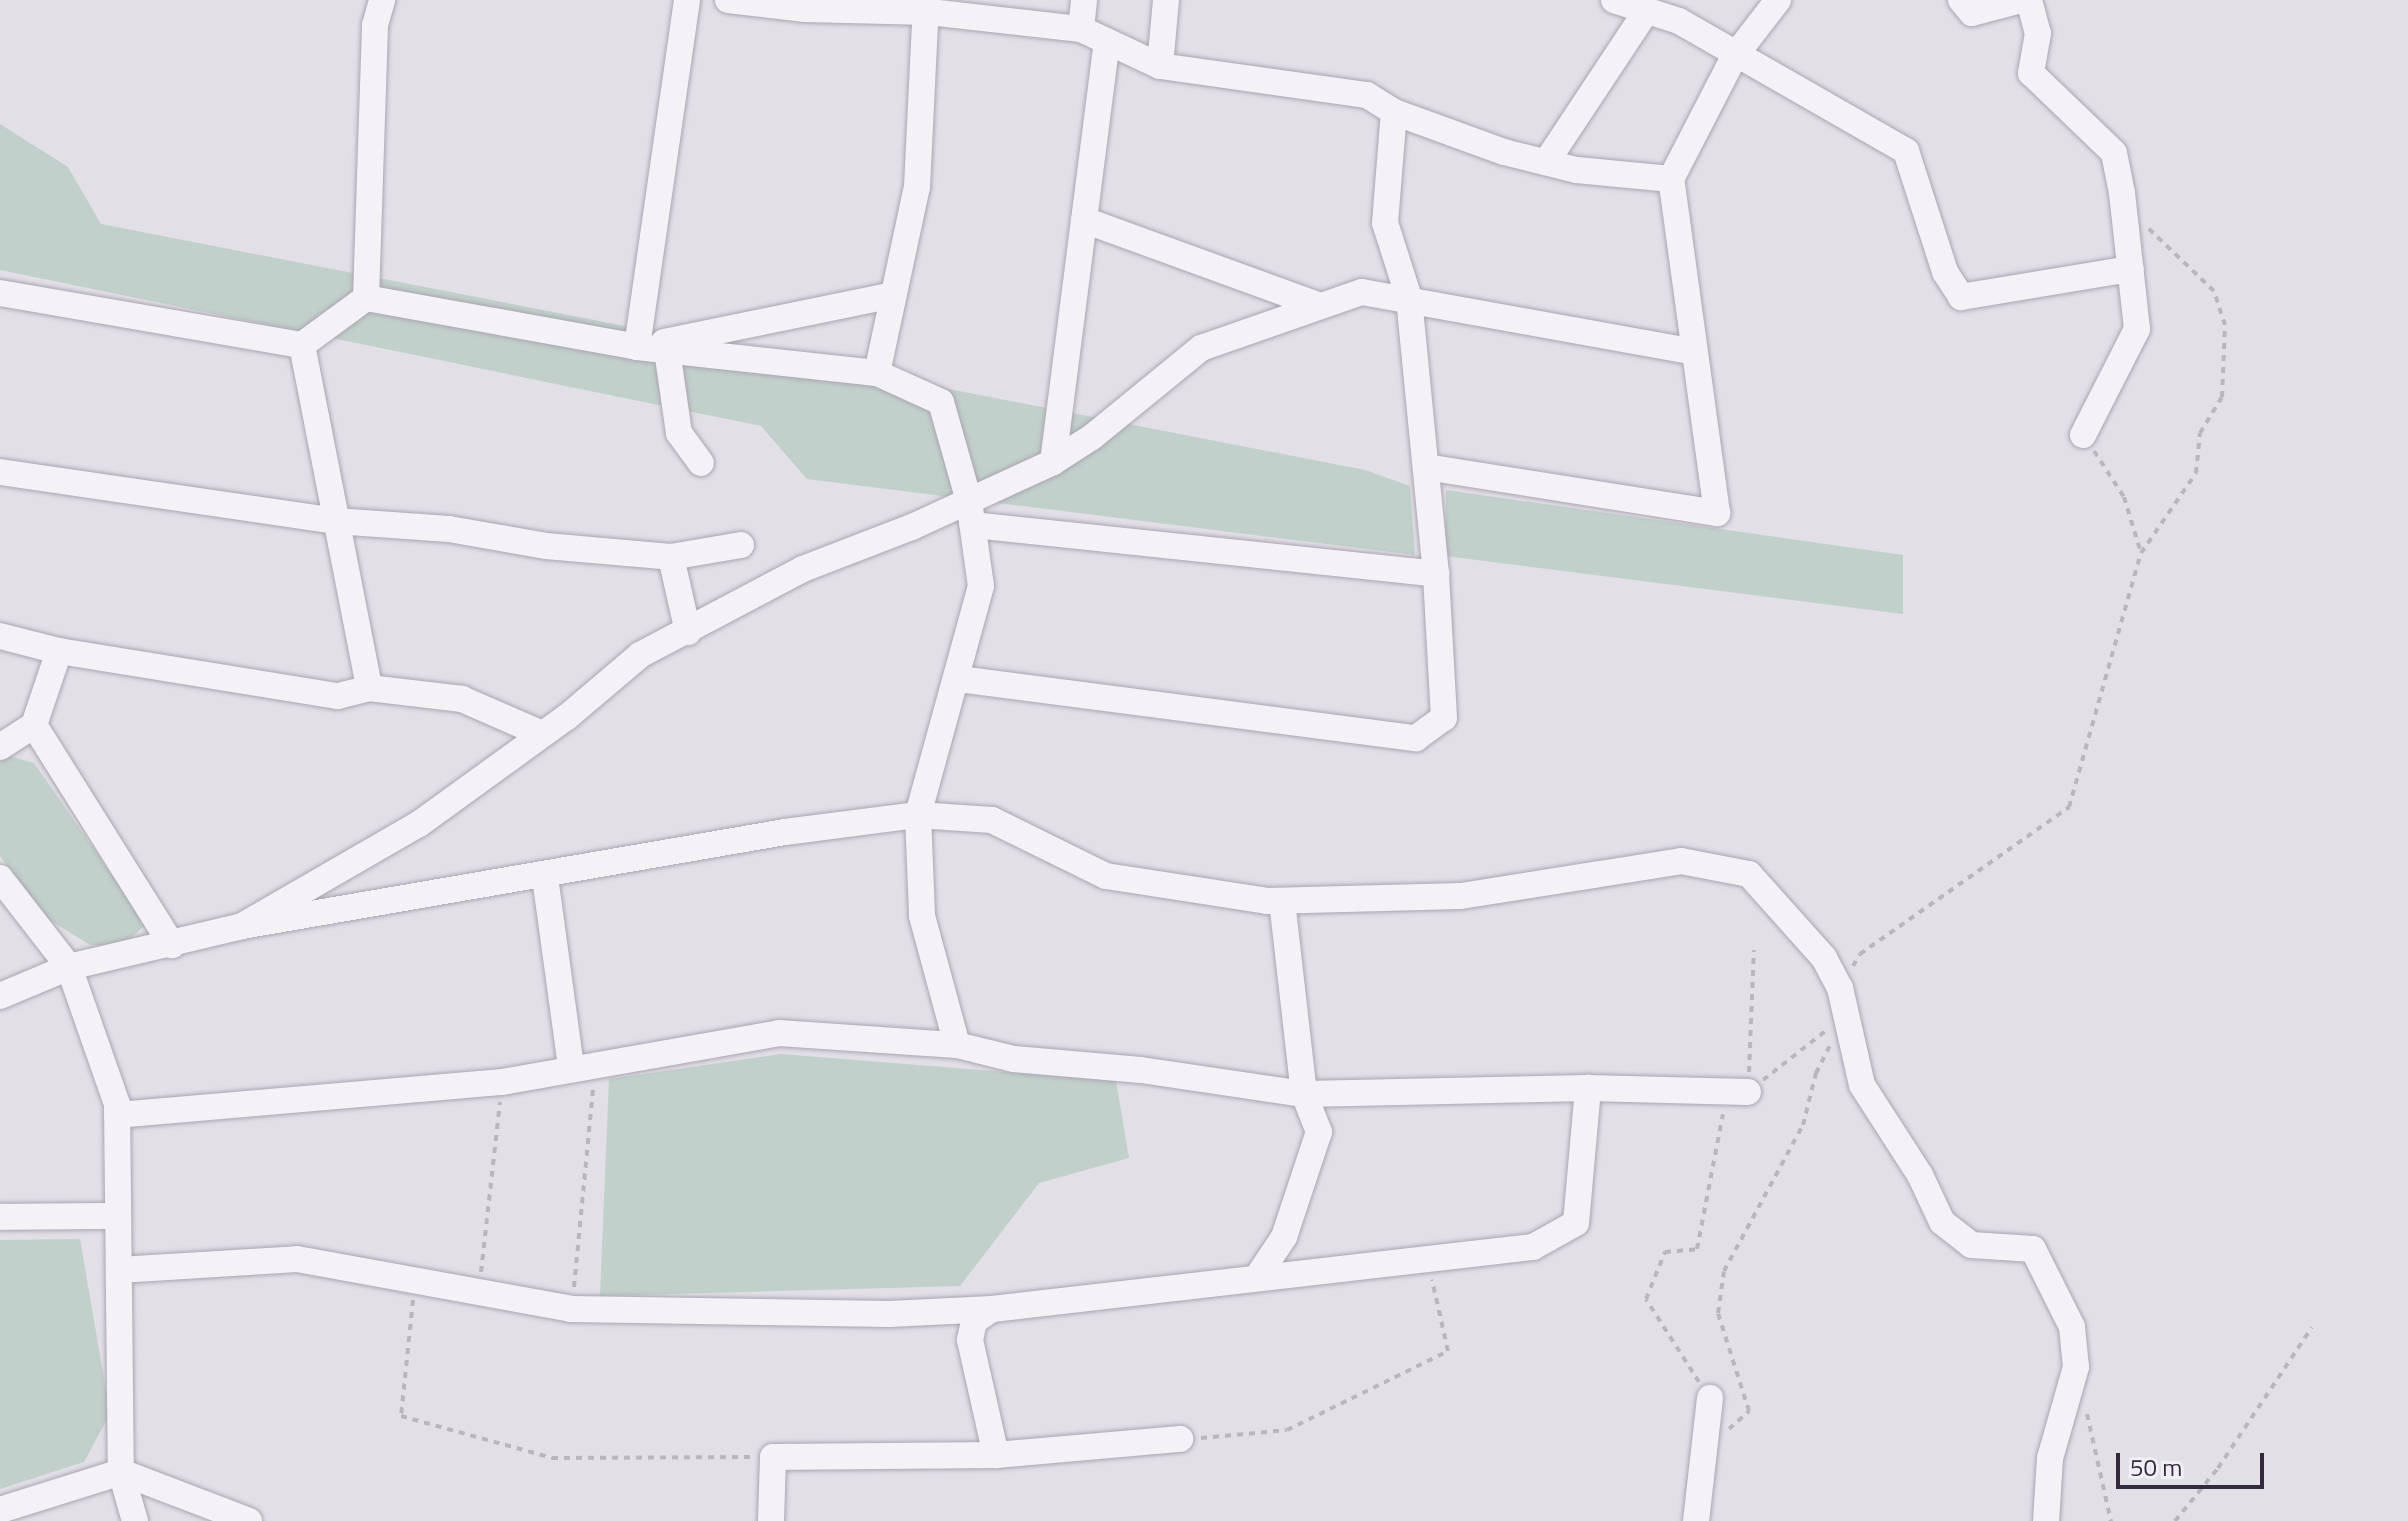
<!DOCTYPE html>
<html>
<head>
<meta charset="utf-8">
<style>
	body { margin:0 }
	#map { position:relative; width:2408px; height:1521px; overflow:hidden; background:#e3dfe7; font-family:"Titillium Web",sans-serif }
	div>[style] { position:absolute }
	.green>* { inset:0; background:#c1d0cb }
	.path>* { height:4px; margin-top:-2px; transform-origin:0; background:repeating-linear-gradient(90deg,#bab6be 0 6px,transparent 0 12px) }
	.roads { filter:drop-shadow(0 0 2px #aba5b1) drop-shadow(0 0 2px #aba5b1) }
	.minor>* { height:26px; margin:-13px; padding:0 13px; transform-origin:13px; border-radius:13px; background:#f4f2f6 }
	span { translate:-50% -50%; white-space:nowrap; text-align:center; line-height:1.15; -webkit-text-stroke:6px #f2eef5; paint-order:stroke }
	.scale { position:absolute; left:2116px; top:1453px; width:148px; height:36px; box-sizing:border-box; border:4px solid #342a3d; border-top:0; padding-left:10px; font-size:24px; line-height:28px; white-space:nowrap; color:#342a3d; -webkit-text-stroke:6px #f2eef5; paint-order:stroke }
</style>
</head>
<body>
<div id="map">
	<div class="green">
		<i style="clip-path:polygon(0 124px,68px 167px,101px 224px,1365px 470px,1410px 486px,1415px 555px,807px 479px,761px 426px,0 270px)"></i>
		<i style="clip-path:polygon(1446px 490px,1903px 555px,1903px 614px,1445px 556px)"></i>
		<i style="clip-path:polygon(9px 756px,34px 763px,146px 924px,122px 947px,90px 945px,45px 917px,0 856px,0 762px)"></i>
		<i style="clip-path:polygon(781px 1054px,1116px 1081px,1129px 1158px,1039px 1183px,960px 1286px,600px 1296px,609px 1079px)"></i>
		<i style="clip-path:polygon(80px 1239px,110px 1414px,84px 1462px,0 1489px,0 1240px)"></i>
	</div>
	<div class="path">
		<i style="left:2094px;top:451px;width:55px;rotate:56.9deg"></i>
		<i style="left:2124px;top:497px;width:59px;rotate:73.1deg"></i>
		<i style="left:1853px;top:966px;width:14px;rotate:-60deg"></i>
		<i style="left:1860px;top:954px;width:256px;rotate:-35.1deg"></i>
		<i style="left:2069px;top:807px;width:264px;rotate:-74.2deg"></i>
		<i style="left:2141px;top:553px;width:97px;rotate:-55.5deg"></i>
		<i style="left:2196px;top:473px;width:40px;rotate:-84.3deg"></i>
		<i style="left:2200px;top:433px;width:42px;rotate:-58.6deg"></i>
		<i style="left:2222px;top:397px;width:72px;rotate:-87.6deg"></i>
		<i style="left:2225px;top:325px;width:36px;rotate:-108deg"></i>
		<i style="left:2214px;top:291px;width:91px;rotate:-136.3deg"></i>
		<i style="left:1749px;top:1072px;width:122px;rotate:-87.7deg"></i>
		<i style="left:1763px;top:1080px;width:83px;rotate:-38.1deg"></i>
		<i style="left:481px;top:1272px;width:171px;rotate:-83.6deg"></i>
		<i style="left:574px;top:1287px;width:199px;rotate:-84.5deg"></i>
		<i style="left:413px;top:1300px;width:117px;rotate:95.9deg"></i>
		<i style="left:401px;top:1416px;width:157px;rotate:15.5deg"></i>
		<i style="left:552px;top:1458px;width:198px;rotate:-0.3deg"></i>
		<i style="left:1699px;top:1382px;width:98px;rotate:-122.6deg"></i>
		<i style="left:1646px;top:1299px;width:51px;rotate:-68deg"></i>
		<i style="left:1665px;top:1252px;width:32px;rotate:-5deg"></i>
		<i style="left:1697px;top:1249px;width:137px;rotate:-79.1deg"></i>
		<i style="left:2087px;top:1414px;width:110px;rotate:77.4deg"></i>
		<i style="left:1729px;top:1429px;width:27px;rotate:-42deg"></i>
		<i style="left:1749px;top:1411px;width:103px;rotate:-107.6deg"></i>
		<i style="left:1718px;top:1313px;width:42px;rotate:-81.9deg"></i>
		<i style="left:1724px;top:1271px;width:166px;rotate:-61.6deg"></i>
		<i style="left:1803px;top:1125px;width:54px;rotate:-76deg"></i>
		<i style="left:1816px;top:1073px;width:31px;rotate:-63deg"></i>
		<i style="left:1201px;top:1438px;width:86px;rotate:-5.3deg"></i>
		<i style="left:1287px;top:1430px;width:179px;rotate:-26.1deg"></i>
		<i style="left:1448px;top:1351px;width:73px;rotate:-102.7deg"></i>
		<i style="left:2175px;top:1521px;width:68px;rotate:-50.9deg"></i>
		<i style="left:2218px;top:1468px;width:169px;rotate:-56.3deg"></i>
	</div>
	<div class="roads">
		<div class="minor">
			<i style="left:728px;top:0;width:78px;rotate:6.7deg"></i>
			<i style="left:805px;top:9px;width:124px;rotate:1.4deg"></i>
			<i style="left:929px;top:12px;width:153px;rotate:6.4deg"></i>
			<i style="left:1081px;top:29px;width:87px;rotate:25.1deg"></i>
			<i style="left:1160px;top:66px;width:209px;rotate:8deg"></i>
			<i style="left:1367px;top:95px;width:32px;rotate:32deg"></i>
			<i style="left:1394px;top:112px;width:117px;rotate:20deg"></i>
			<i style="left:1504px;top:152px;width:75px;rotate:13.9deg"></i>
			<i style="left:1577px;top:170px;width:94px;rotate:5.5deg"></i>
			<i style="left:1614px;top:0;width:68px;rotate:17.9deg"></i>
			<i style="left:1679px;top:21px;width:262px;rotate:29.8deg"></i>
			<i style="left:1906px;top:151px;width:127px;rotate:72.1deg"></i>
			<i style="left:1945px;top:272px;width:30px;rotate:57deg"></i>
			<i style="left:1961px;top:297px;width:172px;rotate:-9.4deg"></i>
			<i style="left:1961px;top:0;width:17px;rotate:50deg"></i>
			<i style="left:1972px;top:13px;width:51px;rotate:-14.9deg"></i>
			<i style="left:2029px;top:0;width:34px;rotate:75deg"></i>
			<i style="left:2038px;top:33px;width:41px;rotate:99.9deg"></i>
			<i style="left:2031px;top:73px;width:115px;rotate:43.9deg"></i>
			<i style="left:2114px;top:153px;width:41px;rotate:78.7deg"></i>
			<i style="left:2122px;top:193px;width:137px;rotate:83.7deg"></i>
			<i style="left:2137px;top:329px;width:119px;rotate:117deg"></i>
			<i style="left:1081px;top:29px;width:29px;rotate:-84deg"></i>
			<i style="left:1160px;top:66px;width:66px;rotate:-84.8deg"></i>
			<i style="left:1547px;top:161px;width:181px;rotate:-56.5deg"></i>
			<i style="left:1084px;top:220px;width:251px;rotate:20deg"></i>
			<i style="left:0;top:293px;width:306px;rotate:9.8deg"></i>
			<i style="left:302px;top:345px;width:79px;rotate:-36.3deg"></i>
			<i style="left:366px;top:298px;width:275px;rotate:10.2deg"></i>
			<i style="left:637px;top:347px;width:241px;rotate:6.2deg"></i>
			<i style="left:877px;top:373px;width:70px;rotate:24.4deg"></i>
			<i style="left:941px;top:402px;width:103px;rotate:74.2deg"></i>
			<i style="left:969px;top:501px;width:86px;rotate:82deg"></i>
			<i style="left:981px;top:586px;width:238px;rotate:105.4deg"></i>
			<i style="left:918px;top:815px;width:101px;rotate:87.7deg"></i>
			<i style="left:922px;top:916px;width:134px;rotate:74.8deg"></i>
			<i style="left:366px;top:298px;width:273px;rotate:-88.1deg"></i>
			<i style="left:375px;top:25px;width:26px;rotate:-74deg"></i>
			<i style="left:664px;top:342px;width:233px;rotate:-11.6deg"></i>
			<i style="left:302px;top:345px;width:349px;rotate:78.9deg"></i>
			<i style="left:637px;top:347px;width:351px;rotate:-81.8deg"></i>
			<i style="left:667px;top:350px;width:84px;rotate:81.8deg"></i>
			<i style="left:679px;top:433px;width:37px;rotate:54deg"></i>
			<i style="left:877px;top:373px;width:190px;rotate:-77.9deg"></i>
			<i style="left:917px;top:187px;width:187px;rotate:-87.2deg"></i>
			<i style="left:1053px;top:462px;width:424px;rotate:-82.7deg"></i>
			<i style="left:1426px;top:467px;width:295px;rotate:9deg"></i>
			<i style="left:1717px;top:513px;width:337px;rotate:-97.8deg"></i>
			<i style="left:1671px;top:179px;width:137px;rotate:-62.7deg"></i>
			<i style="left:1734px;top:57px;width:72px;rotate:-52.3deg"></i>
			<i style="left:0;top:472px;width:339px;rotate:8.3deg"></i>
			<i style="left:335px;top:521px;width:114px;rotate:4deg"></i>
			<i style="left:449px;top:529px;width:98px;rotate:9.9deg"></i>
			<i style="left:546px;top:546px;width:125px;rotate:5deg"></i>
			<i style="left:671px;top:557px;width:71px;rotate:-9.7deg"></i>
			<i style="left:973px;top:525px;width:466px;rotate:6deg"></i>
			<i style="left:671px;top:557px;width:77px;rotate:77.2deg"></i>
			<i style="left:0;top:636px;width:61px;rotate:14.3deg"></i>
			<i style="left:59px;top:651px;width:283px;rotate:9.2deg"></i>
			<i style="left:338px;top:696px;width:32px;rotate:-14deg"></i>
			<i style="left:369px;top:688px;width:94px;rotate:6.7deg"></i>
			<i style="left:462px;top:699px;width:87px;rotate:23.6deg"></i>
			<i style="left:959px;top:679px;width:461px;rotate:7.4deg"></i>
			<i style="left:1416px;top:738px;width:34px;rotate:-36deg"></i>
			<i style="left:1444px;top:718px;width:144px;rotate:-93.2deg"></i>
			<i style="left:1436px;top:574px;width:277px;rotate:-95.6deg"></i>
			<i style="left:1409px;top:298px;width:79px;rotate:-107.7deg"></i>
			<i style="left:1385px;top:223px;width:111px;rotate:-85.4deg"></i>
			<i style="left:34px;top:725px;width:260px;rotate:57.9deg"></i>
			<i style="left:0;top:747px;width:40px;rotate:-32.9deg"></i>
			<i style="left:34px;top:725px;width:78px;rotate:-71.3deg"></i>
			<i style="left:545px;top:877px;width:192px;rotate:82.2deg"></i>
			<i style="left:0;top:878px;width:113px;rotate:52.2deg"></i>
			<i style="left:69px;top:967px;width:145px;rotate:70.7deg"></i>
			<i style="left:117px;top:1104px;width:368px;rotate:89.4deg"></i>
			<i style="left:121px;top:1472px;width:51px;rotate:74.1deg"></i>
			<i style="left:242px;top:926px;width:551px;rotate:-9.82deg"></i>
			<i style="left:785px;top:832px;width:134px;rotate:-7.3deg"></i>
			<i style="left:918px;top:815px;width:74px;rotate:3.9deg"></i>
			<i style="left:992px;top:820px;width:127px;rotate:26.2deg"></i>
			<i style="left:1106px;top:876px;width:163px;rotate:8.8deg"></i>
			<i style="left:1267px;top:901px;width:194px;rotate:-1.5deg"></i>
			<i style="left:1461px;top:896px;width:223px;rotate:-9deg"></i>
			<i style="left:1681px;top:861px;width:69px;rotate:10.8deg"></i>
			<i style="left:1749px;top:874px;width:113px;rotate:48.2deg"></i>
			<i style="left:1824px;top:958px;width:34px;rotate:62deg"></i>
			<i style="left:1840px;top:988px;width:99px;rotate:77.2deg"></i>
			<i style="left:1862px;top:1085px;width:107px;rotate:57.2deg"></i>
			<i style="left:1920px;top:1175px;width:52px;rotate:64.9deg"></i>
			<i style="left:1942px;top:1222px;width:37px;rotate:38deg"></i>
			<i style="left:1971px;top:1245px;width:62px;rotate:3.7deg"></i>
			<i style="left:2033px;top:1249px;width:87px;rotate:63.4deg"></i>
			<i style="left:2072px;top:1327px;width:40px;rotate:84.3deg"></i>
			<i style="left:2076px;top:1367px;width:95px;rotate:105.9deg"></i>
			<i style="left:2050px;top:1458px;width:63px;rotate:93.6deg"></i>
			<i style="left:0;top:996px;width:75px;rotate:-22.8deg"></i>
			<i style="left:69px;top:967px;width:178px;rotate:-13.3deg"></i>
			<i style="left:242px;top:926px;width:204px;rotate:-30deg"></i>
			<i style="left:419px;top:824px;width:183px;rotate:-35.9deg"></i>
			<i style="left:567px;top:717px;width:96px;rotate:-40.3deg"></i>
			<i style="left:640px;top:655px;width:184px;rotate:-27.8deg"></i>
			<i style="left:803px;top:569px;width:117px;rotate:-21.1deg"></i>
			<i style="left:912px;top:527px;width:155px;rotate:-24.7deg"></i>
			<i style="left:1053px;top:462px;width:46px;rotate:-32.7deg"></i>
			<i style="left:1092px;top:437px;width:141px;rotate:-39.2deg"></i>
			<i style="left:1201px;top:348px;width:170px;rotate:-19.2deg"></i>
			<i style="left:1362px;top:292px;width:337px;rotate:10.2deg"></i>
			<i style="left:117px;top:1115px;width:386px;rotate:-4.9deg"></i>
			<i style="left:502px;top:1082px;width:281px;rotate:-10deg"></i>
			<i style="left:779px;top:1033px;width:178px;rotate:3.9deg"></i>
			<i style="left:957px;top:1045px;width:59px;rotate:13.8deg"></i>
			<i style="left:1014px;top:1059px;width:127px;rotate:5deg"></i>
			<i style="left:1141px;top:1070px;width:165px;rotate:8.4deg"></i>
			<i style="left:1304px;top:1094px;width:284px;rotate:-1.2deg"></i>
			<i style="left:1588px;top:1088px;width:160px;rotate:1.4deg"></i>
			<i style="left:0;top:1217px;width:118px;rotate:-0.5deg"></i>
			<i style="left:119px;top:1270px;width:178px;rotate:-3.5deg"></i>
			<i style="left:297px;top:1259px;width:279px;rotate:10.3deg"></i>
			<i style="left:571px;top:1309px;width:318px;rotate:0.9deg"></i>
			<i style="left:889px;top:1314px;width:103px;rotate:-2.8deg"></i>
			<i style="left:992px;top:1309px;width:545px;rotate:-6.54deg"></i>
			<i style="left:1533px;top:1247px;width:49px;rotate:-29.2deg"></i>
			<i style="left:1576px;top:1223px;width:136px;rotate:-84.9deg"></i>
			<i style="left:1258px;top:1276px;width:47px;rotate:-56.3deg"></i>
			<i style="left:1284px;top:1237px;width:111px;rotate:-71.6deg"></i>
			<i style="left:1319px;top:1132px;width:41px;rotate:-111.5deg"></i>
			<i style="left:1304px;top:1094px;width:194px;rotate:-96.5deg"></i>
			<i style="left:992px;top:1309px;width:22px;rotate:146deg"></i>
			<i style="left:974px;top:1321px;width:19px;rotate:102deg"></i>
			<i style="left:970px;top:1340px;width:118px;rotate:77.3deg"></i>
			<i style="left:0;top:1510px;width:127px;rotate:-17.4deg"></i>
			<i style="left:121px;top:1472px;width:137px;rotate:20.9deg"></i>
			<i style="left:771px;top:1521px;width:64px;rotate:-88.2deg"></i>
			<i style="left:773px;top:1457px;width:223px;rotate:-0.5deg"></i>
			<i style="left:996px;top:1455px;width:185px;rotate:-5deg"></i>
			<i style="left:1696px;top:1521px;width:124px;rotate:-83.5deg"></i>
		</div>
	</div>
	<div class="scale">50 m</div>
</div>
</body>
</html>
